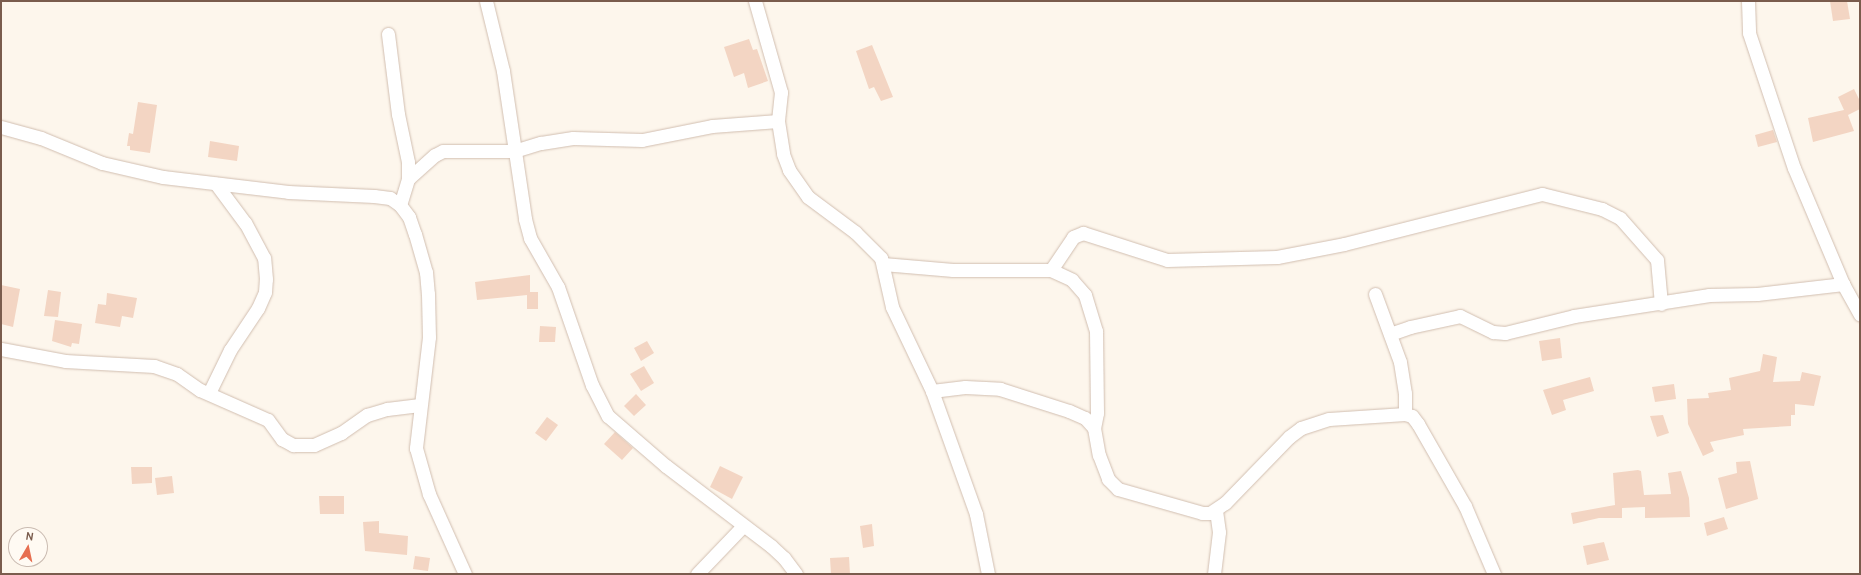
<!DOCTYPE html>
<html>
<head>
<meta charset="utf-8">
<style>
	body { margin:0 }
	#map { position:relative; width:1861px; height:575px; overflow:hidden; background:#fdf6ec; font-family:Cabin,sans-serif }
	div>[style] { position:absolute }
	.building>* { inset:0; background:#f3d5c3 }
	.roads { filter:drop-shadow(0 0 1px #d1beb0) drop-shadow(0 0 1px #d1beb0) }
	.street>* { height:13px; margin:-6.5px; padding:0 6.5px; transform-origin:6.5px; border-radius:6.5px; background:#fff }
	span { translate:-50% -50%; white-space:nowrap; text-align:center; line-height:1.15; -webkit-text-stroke:3.5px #fffaf3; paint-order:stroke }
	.frame { position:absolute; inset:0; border:2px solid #7a5c4d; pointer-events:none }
	.north { position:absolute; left:8px; top:527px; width:40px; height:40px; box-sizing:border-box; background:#fffaf3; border:1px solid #cabbb1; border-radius:50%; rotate:9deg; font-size:11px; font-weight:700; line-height:16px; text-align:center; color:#7a5c4d }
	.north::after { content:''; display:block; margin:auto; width:14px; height:18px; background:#e76f51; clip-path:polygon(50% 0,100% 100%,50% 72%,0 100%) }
</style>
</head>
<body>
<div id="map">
	<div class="building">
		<i style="clip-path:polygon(1830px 1px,1847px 1px,1850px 19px,1833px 21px)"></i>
		<i style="clip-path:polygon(749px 39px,753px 50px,757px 49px,768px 81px,748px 88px,744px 73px,734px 77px,724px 47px)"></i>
		<i style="clip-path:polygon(872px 45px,893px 97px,881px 101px,874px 87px,869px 89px,856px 51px)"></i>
		<i style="clip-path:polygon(1854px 89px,1860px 101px,1860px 109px,1848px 115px,1854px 131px,1813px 142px,1808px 118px,1844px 110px,1838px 97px)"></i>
		<i style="clip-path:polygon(138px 102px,157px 105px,150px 153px,130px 150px,130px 146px,127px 146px,129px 133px,133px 134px)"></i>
		<i style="clip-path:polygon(1773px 130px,1777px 142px,1758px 147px,1755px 135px)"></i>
		<i style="clip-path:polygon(210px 141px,239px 146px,237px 161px,208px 157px)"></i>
		<i style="clip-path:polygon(530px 275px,530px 292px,538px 292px,538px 309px,527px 309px,527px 295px,477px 300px,475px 282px)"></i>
		<i style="clip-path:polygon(1px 285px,20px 289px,13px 327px,1px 324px)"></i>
		<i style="clip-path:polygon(48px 290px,61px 292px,58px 317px,44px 316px)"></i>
		<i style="clip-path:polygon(107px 293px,137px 298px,133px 318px,122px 316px,120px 327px,95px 323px,98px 304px,106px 305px)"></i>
		<i style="clip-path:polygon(55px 320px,82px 324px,79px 344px,72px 343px,71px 347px,52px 341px)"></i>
		<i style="clip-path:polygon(540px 326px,556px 327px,555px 342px,539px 342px)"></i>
		<i style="clip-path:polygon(1560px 338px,1562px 358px,1542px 361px,1539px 341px)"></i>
		<i style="clip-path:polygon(647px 341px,654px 353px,641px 361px,634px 348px)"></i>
		<i style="clip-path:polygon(1763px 354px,1777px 357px,1773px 382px,1800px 381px,1802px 372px,1821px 376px,1814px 406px,1795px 404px,1795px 415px,1791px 415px,1791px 426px,1743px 429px,1744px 435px,1710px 442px,1714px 451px,1703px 456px,1688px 424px,1687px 399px,1709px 398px,1708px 393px,1731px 390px,1729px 378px,1760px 371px)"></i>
		<i style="clip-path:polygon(644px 366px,654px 383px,641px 391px,630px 374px)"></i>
		<i style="clip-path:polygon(1590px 377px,1594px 391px,1563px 400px,1566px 410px,1552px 415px,1543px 390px)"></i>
		<i style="clip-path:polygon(1674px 384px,1676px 399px,1655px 402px,1652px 387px)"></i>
		<i style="clip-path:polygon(636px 394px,646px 405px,634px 416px,624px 406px)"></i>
		<i style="clip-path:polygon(1663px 415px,1669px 433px,1657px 437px,1650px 416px)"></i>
		<i style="clip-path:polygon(547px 417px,558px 425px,546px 441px,535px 433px)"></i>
		<i style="clip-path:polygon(615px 432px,633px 448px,622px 460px,604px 444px)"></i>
		<i style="clip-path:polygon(1750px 461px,1758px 499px,1726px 509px,1718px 478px,1737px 473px,1736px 462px)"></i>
		<i style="clip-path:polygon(720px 466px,743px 477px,732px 499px,710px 487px)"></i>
		<i style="clip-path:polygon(131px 467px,152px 467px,152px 483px,132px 484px)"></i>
		<i style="clip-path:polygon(1638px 470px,1641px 471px,1644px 495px,1671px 494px,1668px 473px,1681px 471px,1689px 498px,1690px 517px,1645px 518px,1645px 507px,1622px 508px,1622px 518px,1599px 518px,1573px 524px,1571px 513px,1615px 505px,1613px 473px)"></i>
		<i style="clip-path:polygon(172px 476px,174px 493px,157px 495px,155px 478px)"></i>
		<i style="clip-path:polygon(319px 496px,344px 496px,344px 514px,320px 514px)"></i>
		<i style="clip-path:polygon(1724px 517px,1728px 529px,1707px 536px,1704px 523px)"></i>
		<i style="clip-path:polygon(379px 521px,379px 533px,408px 536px,407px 555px,365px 551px,363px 522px)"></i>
		<i style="clip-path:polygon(872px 524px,874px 546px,863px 548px,860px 526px)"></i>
		<i style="clip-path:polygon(1604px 542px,1609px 560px,1587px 565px,1583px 546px)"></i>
		<i style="clip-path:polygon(415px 556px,430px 558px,428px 571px,413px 569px)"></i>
		<i style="clip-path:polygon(849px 557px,850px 574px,831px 574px,830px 558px)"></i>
	</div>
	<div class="roads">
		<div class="street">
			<i style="left:486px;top:1px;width:72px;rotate:76.3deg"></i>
			<i style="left:503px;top:71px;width:150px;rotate:81.5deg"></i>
			<i style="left:525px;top:219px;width:20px;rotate:75deg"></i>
			<i style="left:530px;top:238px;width:56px;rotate:60.3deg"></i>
			<i style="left:558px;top:287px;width:104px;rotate:70.9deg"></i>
			<i style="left:592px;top:385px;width:35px;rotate:63deg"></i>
			<i style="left:608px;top:416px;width:77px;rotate:40.8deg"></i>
			<i style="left:666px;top:466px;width:132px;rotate:37.3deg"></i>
			<i style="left:771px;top:546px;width:18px;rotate:43deg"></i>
			<i style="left:784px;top:558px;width:20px;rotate:53deg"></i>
			<i style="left:755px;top:1px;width:95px;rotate:74.1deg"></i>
			<i style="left:781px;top:92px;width:29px;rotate:96deg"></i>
			<i style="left:778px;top:121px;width:33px;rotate:81deg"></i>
			<i style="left:783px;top:154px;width:17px;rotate:69deg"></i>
			<i style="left:789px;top:170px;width:33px;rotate:55deg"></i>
			<i style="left:808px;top:197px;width:59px;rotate:36.7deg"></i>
			<i style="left:855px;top:232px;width:37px;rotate:45deg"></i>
			<i style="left:881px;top:258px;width:50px;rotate:77.3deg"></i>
			<i style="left:892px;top:307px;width:93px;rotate:64.5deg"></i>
			<i style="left:932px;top:391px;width:131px;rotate:70.3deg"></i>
			<i style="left:976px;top:514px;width:61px;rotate:78.7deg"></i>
			<i style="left:1748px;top:1px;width:32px;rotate:88deg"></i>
			<i style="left:1749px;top:33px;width:142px;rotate:71.6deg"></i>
			<i style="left:1794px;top:168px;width:126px;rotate:67.1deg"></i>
			<i style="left:1843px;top:284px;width:35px;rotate:61deg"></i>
			<i style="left:388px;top:34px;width:81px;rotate:82.9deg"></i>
			<i style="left:398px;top:114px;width:49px;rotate:78.2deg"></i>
			<i style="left:408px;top:162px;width:17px;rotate:90deg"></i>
			<i style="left:408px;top:179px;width:27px;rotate:107deg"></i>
			<i style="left:1px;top:127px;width:41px;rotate:15.4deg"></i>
			<i style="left:41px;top:138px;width:66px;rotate:22.3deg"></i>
			<i style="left:102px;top:163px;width:63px;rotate:12.9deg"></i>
			<i style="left:163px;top:177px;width:126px;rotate:6.8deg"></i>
			<i style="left:288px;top:192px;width:86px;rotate:2.7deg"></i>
			<i style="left:374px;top:196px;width:16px;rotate:7deg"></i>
			<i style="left:390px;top:198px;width:12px;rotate:35deg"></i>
			<i style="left:400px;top:205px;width:15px;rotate:53deg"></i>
			<i style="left:409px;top:217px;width:18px;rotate:71deg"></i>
			<i style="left:415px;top:234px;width:40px;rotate:74deg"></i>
			<i style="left:426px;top:272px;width:22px;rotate:85deg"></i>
			<i style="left:428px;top:294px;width:43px;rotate:88.7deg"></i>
			<i style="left:429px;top:337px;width:112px;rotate:96.7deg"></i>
			<i style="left:416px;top:448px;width:48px;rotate:74.2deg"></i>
			<i style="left:429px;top:494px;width:88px;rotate:65.8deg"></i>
			<i style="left:408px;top:179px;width:36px;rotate:-42deg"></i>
			<i style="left:435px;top:155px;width:9px;rotate:-27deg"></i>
			<i style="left:443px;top:151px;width:71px"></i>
			<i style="left:514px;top:151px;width:28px;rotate:-17deg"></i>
			<i style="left:541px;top:143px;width:32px;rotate:-9deg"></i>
			<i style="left:573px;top:138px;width:69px;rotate:1.7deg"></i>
			<i style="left:642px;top:140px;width:71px;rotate:-11.3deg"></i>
			<i style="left:712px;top:126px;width:66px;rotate:-4.3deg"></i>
			<i style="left:883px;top:264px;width:70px;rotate:4.9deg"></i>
			<i style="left:953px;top:270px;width:98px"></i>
			<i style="left:1051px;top:270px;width:23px;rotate:25deg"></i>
			<i style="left:1072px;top:280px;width:20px;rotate:49deg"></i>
			<i style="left:1085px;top:295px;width:38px;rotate:73deg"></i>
			<i style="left:1096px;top:331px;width:82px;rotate:89.3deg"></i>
			<i style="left:1097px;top:413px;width:15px;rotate:101deg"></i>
			<i style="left:1051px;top:270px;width:40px;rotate:-56deg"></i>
			<i style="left:1073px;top:237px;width:11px;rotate:-22deg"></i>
			<i style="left:1083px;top:233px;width:88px;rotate:17.8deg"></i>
			<i style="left:1167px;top:260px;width:110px;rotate:-1.6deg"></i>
			<i style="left:1277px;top:257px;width:68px;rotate:-11deg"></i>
			<i style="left:1344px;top:244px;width:204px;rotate:-14.2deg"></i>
			<i style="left:1542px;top:194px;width:62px;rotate:14deg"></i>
			<i style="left:1602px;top:209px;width:20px;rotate:27deg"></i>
			<i style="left:1620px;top:218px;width:56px;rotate:48.6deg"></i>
			<i style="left:1657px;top:260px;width:44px;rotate:84.8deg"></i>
			<i style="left:1375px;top:294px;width:72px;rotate:69.8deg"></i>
			<i style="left:1400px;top:362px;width:31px;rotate:81deg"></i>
			<i style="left:1405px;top:393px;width:21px;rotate:90deg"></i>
			<i style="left:1390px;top:334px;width:21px;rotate:-19deg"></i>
			<i style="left:1410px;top:327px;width:51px;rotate:-12.4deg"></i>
			<i style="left:1460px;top:316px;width:37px;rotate:26deg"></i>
			<i style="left:1493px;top:332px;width:12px;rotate:5deg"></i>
			<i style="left:1505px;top:333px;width:71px;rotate:-13.8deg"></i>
			<i style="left:1574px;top:316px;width:137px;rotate:-8.8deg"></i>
			<i style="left:1709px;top:295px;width:48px;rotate:-1.2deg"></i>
			<i style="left:1757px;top:294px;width:87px;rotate:-6.6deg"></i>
			<i style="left:1px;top:349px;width:65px;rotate:10.6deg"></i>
			<i style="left:65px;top:361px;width:89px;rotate:3.2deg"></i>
			<i style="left:154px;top:366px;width:24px;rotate:19deg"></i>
			<i style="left:177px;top:374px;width:28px;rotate:35deg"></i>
			<i style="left:200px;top:390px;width:74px;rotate:23.8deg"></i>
			<i style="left:268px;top:420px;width:24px;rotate:54deg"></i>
			<i style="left:282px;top:439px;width:13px;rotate:29deg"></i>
			<i style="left:293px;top:445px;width:21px"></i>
			<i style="left:314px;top:445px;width:30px;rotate:-24deg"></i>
			<i style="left:341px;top:433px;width:32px;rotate:-35deg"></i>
			<i style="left:367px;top:415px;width:21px;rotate:-17deg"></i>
			<i style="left:387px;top:409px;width:33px;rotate:-7deg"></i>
			<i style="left:932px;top:391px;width:33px;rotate:-7deg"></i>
			<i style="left:965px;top:387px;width:35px;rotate:3deg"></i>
			<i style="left:1000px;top:389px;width:72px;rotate:17.7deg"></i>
			<i style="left:1069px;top:411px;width:17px;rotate:24deg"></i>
			<i style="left:1085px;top:418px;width:13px;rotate:48deg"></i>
			<i style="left:1094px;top:428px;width:27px;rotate:80deg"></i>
			<i style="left:1099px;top:455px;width:26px;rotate:69deg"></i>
			<i style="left:1108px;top:479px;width:14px;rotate:45deg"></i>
			<i style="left:1118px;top:489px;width:87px;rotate:15.9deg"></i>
			<i style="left:1202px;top:513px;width:8px"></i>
			<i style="left:1210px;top:513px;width:18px;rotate:-34deg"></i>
			<i style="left:1225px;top:503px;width:92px;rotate:-45.9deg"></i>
			<i style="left:1289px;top:437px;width:15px;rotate:-37deg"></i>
			<i style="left:1301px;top:428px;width:29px;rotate:-18deg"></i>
			<i style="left:1329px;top:419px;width:76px;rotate:-3.8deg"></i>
			<i style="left:1405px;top:414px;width:7px;rotate:16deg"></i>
			<i style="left:1412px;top:416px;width:10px;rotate:53deg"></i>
			<i style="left:1418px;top:424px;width:95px;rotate:60.2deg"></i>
			<i style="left:1465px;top:506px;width:74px;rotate:66.9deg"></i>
			<i style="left:209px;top:393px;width:48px;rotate:-64deg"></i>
			<i style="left:230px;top:350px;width:50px;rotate:-56.3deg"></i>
			<i style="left:258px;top:308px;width:17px;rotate:-66deg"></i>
			<i style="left:265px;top:292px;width:13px;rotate:-86deg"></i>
			<i style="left:266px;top:279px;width:21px;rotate:-95deg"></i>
			<i style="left:264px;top:258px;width:40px;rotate:-118deg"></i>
			<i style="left:245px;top:223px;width:49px;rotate:-126.6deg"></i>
			<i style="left:697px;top:574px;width:66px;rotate:-46.2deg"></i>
			<i style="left:1214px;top:574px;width:42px;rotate:-83.2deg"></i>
			<i style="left:1219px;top:532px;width:22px;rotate:-98deg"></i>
		</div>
	</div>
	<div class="frame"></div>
	<div class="north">N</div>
</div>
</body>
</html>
